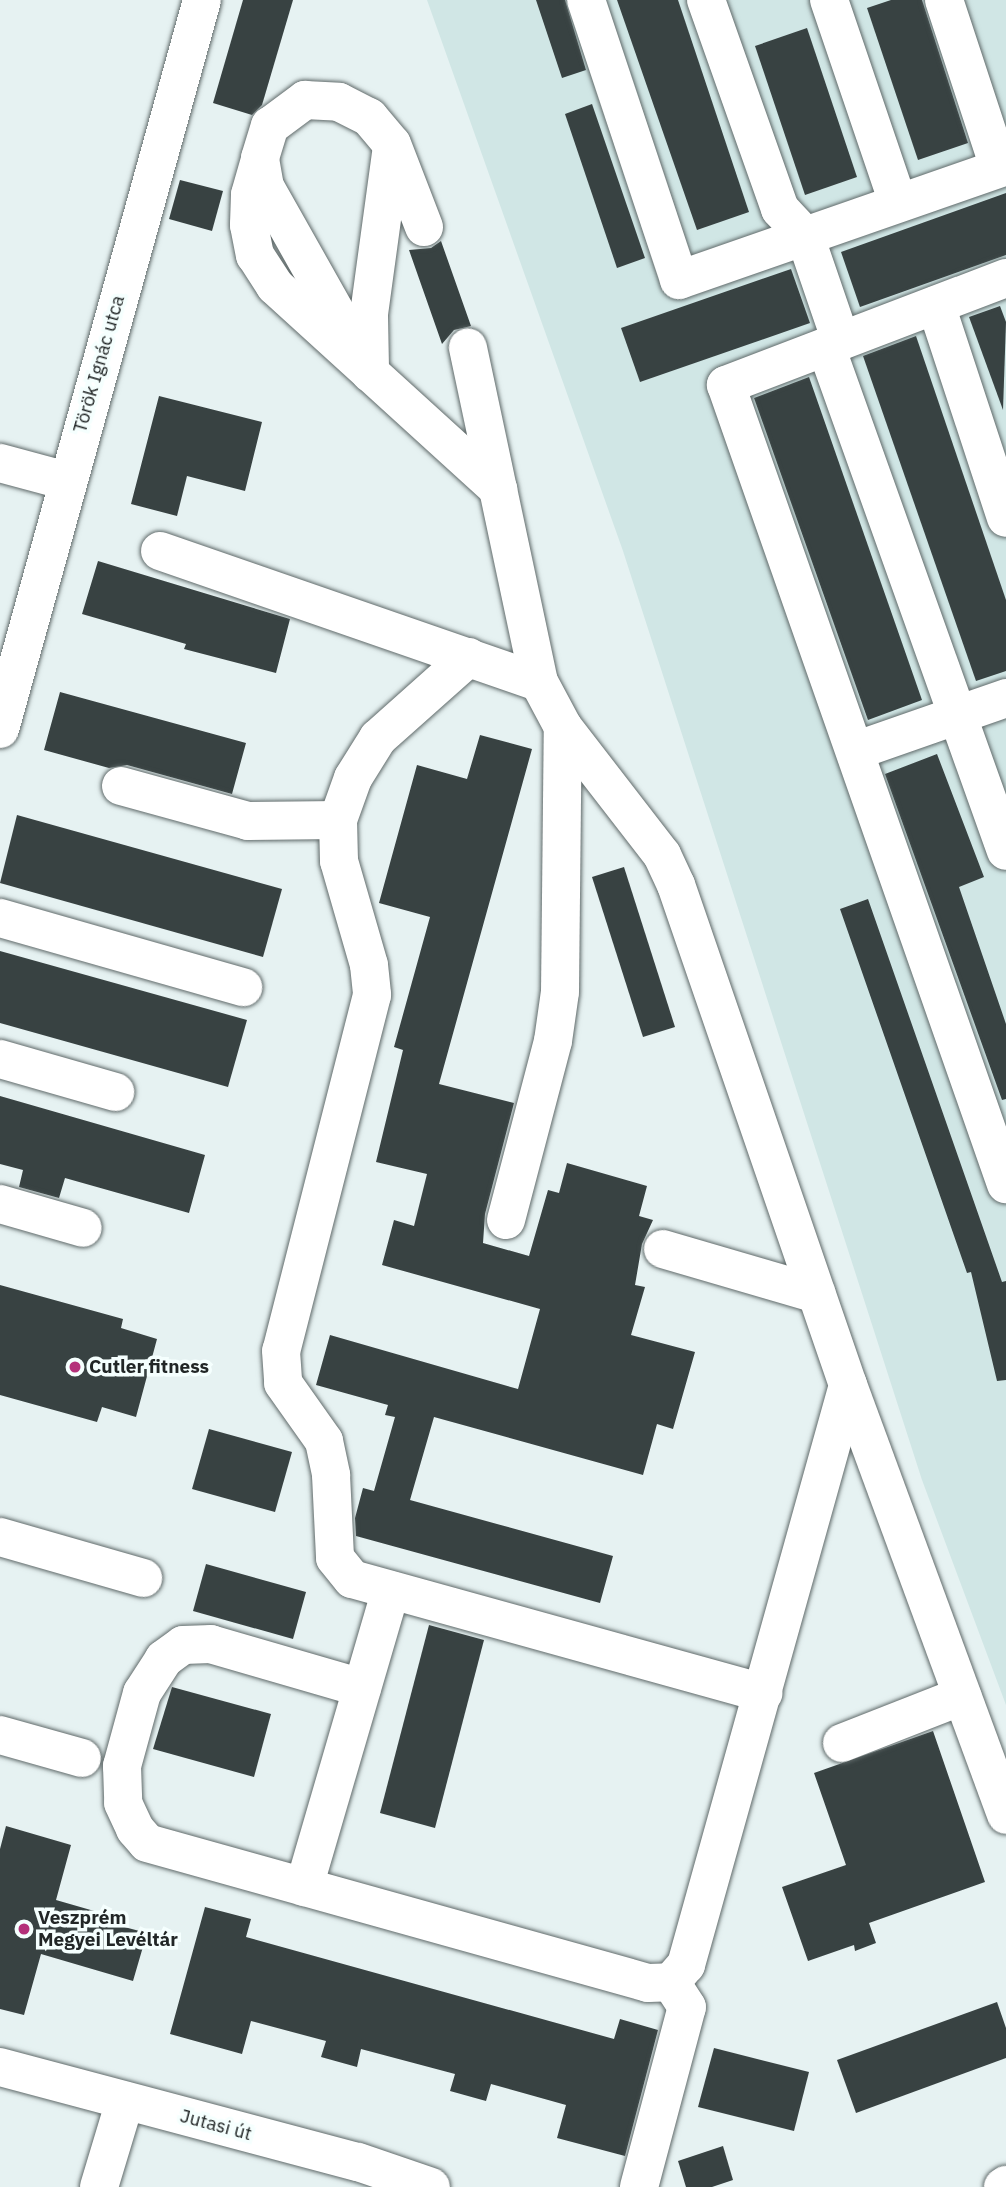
<!DOCTYPE html>
<html>
<head>
<meta charset="utf-8">
<style>
	body { margin:0 }
	#map { position:relative; width:1006px; height:2187px; overflow:hidden; background:#e6f2f2; font-family:"IBM Plex Sans",sans-serif }
	div>[style] { position:absolute }
	.built>* { inset:0; background:#d0e6e5 }
	.building>* { inset:0; background:#384242 }
	.roads { filter:drop-shadow(0 0 2px #606a6a) drop-shadow(0 0 2px #606a6a) }
	.minor>* { height:38px; margin:-19px; padding:0 19px; transform-origin:19px; border-radius:19px; background:#fff }
	.dots>* { width:19px; height:19px; translate:-50% -50%; box-sizing:border-box; border:4px solid #f5fffe; border-radius:50% }
	span { translate:-50% -50%; white-space:nowrap; text-align:center; line-height:1.15; -webkit-text-stroke:7px #f5fffe; paint-order:stroke }
	.street-label { font-size:19px; color:#212626 }
	.poi-label { font-size:19px; color:#212626; font-weight:700 }
	.left { translate:0 -50%; text-align:left }
</style>
</head>
<body>
<div id="map">
	<div class="built">
		<i style="clip-path:polygon(427px 0,1006px 0,1006px 1705px,922px 1480px,623px 551px)"></i>
	</div>
	<div class="building">
		<i style="clip-path:polygon(243px 0,293px 0,262px 105px,252px 115px,213px 103px)"></i>
		<i style="clip-path:polygon(536px 0,565px 0,586px 70px,562px 78px)"></i>
		<i style="clip-path:polygon(617px 0,678px 0,749px 212px,697px 230px)"></i>
		<i style="clip-path:polygon(891px 0,922px 0,968px 143px,918px 160px,867px 8px)"></i>
		<i style="clip-path:polygon(807px 28px,857px 177px,805px 195px,755px 46px)"></i>
		<i style="clip-path:polygon(592px 104px,645px 258px,617px 268px,565px 114px)"></i>
		<i style="clip-path:polygon(180px 180px,223px 191px,212px 231px,169px 219px)"></i>
		<i style="clip-path:polygon(1006px 193px,1006px 255px,860px 307px,841px 252px)"></i>
		<i style="clip-path:polygon(441px 241px,471px 326px,454px 330px,442px 344px,409px 250px,431px 248px)"></i>
		<i style="clip-path:polygon(791px 269px,810px 323px,640px 382px,621px 328px)"></i>
		<i style="clip-path:polygon(1000px 306px,1006px 322px,1003px 410px,969px 317px)"></i>
		<i style="clip-path:polygon(916px 336px,1006px 600px,1006px 671px,976px 681px,863px 356px)"></i>
		<i style="clip-path:polygon(809px 377px,922px 700px,868px 720px,754px 398px)"></i>
		<i style="clip-path:polygon(159px 396px,262px 422px,245px 491px,187px 476px,177px 516px,131px 504px)"></i>
		<i style="clip-path:polygon(98px 561px,290px 619px,276px 673px,184px 649px,186px 644px,82px 614px)"></i>
		<i style="clip-path:polygon(60px 692px,246px 743px,232px 794px,127px 765px,109px 768px,44px 750px)"></i>
		<i style="clip-path:polygon(480px 735px,532px 749px,439px 1084px,514px 1103px,485px 1214px,483px 1243px,529px 1256px,548px 1190px,559px 1193px,567px 1163px,647px 1186px,639px 1216px,653px 1220px,642px 1244px,635px 1285px,645px 1287px,631px 1335px,695px 1352px,673px 1429px,657px 1424px,643px 1475px,434px 1417px,410px 1500px,613px 1556px,600px 1603px,356px 1536px,355px 1518px,363px 1488px,374px 1491px,395px 1417px,385px 1415px,388px 1405px,316px 1385px,330px 1335px,518px 1389px,540px 1309px,382px 1265px,394px 1220px,414px 1226px,427px 1174px,376px 1162px,403px 1050px,394px 1047px,430px 917px,379px 903px,417px 765px,467px 779px)"></i>
		<i style="clip-path:polygon(937px 754px,984px 877px,959px 887px,1006px 1024px,1006px 1099px,1002px 1100px,885px 774px)"></i>
		<i style="clip-path:polygon(17px 815px,282px 889px,263px 957px,0 883px)"></i>
		<i style="clip-path:polygon(624px 867px,675px 1027px,643px 1037px,592px 877px)"></i>
		<i style="clip-path:polygon(868px 899px,1002px 1282px,1006px 1281px,1006px 1380px,997px 1381px,971px 1272px,967px 1273px,840px 909px)"></i>
		<i style="clip-path:polygon(0 951px,247px 1020px,228px 1087px,0 1023px)"></i>
		<i style="clip-path:polygon(0 1096px,205px 1155px,189px 1213px,65px 1178px,59px 1198px,19px 1187px,23px 1170px,0 1164px)"></i>
		<i style="clip-path:polygon(0 1285px,123px 1319px,121px 1328px,157px 1339px,136px 1417px,102px 1407px,97px 1422px,0 1395px)"></i>
		<i style="clip-path:polygon(209px 1429px,292px 1452px,275px 1512px,192px 1489px)"></i>
		<i style="clip-path:polygon(206px 1564px,306px 1592px,293px 1639px,193px 1611px)"></i>
		<i style="clip-path:polygon(429px 1625px,484px 1640px,435px 1828px,380px 1813px)"></i>
		<i style="clip-path:polygon(172px 1687px,271px 1714px,254px 1777px,153px 1749px)"></i>
		<i style="clip-path:polygon(933px 1731px,985px 1882px,869px 1923px,876px 1943px,855px 1951px,854px 1945px,808px 1961px,782px 1887px,846px 1865px,814px 1773px)"></i>
		<i style="clip-path:polygon(6px 1826px,71px 1845px,56px 1900px,115px 1917px,113px 1924px,147px 1933px,133px 1981px,41px 1954px,24px 2015px,0 2009px,0 1849px)"></i>
		<i style="clip-path:polygon(205px 1907px,251px 1919px,246px 1937px,614px 2039px,620px 2019px,658px 2030px,625px 2156px,557px 2138px,566px 2105px,491px 2084px,486px 2101px,450px 2091px,455px 2074px,361px 2049px,357px 2067px,321px 2057px,326px 2041px,251px 2021px,242px 2054px,170px 2034px)"></i>
		<i style="clip-path:polygon(997px 2002px,1006px 2028px,1006px 2058px,856px 2113px,837px 2060px)"></i>
		<i style="clip-path:polygon(714px 2048px,809px 2072px,794px 2131px,698px 2107px)"></i>
		<i style="clip-path:polygon(723px 2146px,733px 2180px,712px 2187px,686px 2187px,678px 2161px)"></i>
	</div>
	<div class="roads">
		<div class="minor">
			<i style="left:586px;top:0;width:295px;rotate:71.6deg"></i>
			<i style="left:679px;top:280px;width:346px;rotate:-19.2deg"></i>
			<i style="left:706px;top:0;width:222px;rotate:70.5deg"></i>
			<i style="left:780px;top:209px;width:37px;rotate:47deg"></i>
			<i style="left:805px;top:236px;width:111px;rotate:71.1deg"></i>
			<i style="left:829px;top:0;width:214px;rotate:71.2deg"></i>
			<i style="left:944px;top:0;width:176px;rotate:71.8deg"></i>
			<i style="left:259px;top:163px;width:33px;rotate:106deg"></i>
			<i style="left:250px;top:195px;width:30px;rotate:92deg"></i>
			<i style="left:249px;top:225px;width:31px;rotate:79deg"></i>
			<i style="left:255px;top:255px;width:37px;rotate:57deg"></i>
			<i style="left:275px;top:286px;width:302px;rotate:42.3deg"></i>
			<i style="left:1006px;top:278px;width:300px;rotate:159.1deg"></i>
			<i style="left:726px;top:385px;width:847px;rotate:70.69deg"></i>
			<i style="left:936px;top:305px;width:224px;rotate:71.8deg"></i>
			<i style="left:826px;top:347px;width:535px;rotate:70.35deg"></i>
			<i style="left:370px;top:368px;width:54px;rotate:-91.1deg"></i>
			<i style="left:369px;top:314px;width:170px;rotate:-82.2deg"></i>
			<i style="left:370px;top:373px;width:214px;rotate:-119.4deg"></i>
			<i style="left:265px;top:187px;width:29px;rotate:-100deg"></i>
			<i style="left:260px;top:158px;width:34px;rotate:-73deg"></i>
			<i style="left:270px;top:126px;width:44px;rotate:-36.6deg"></i>
			<i style="left:305px;top:100px;width:34px;rotate:3deg"></i>
			<i style="left:339px;top:102px;width:34px;rotate:27deg"></i>
			<i style="left:369px;top:117px;width:35px;rotate:50deg"></i>
			<i style="left:392px;top:144px;width:89px;rotate:68.9deg"></i>
			<i style="left:0;top:463px;width:69px;rotate:15deg"></i>
			<i style="left:160px;top:551px;width:401px;rotate:19.1deg"></i>
			<i style="left:469px;top:657px;width:122px;rotate:138.3deg"></i>
			<i style="left:378px;top:738px;width:47px;rotate:122deg"></i>
			<i style="left:353px;top:778px;width:45px;rotate:109.7deg"></i>
			<i style="left:338px;top:820px;width:41px;rotate:88.6deg"></i>
			<i style="left:339px;top:861px;width:108px;rotate:73.9deg"></i>
			<i style="left:369px;top:965px;width:30px;rotate:84deg"></i>
			<i style="left:372px;top:995px;width:367px;rotate:104.3deg"></i>
			<i style="left:281px;top:1351px;width:32px;rotate:86deg"></i>
			<i style="left:283px;top:1383px;width:71px;rotate:54.7deg"></i>
			<i style="left:324px;top:1441px;width:35px;rotate:78deg"></i>
			<i style="left:331px;top:1475px;width:83px;rotate:87.2deg"></i>
			<i style="left:335px;top:1558px;width:27px;rotate:51deg"></i>
			<i style="left:352px;top:1579px;width:427px;rotate:15.5deg"></i>
			<i style="left:0;top:729px;width:756px;rotate:-74.51deg"></i>
			<i style="left:855px;top:751px;width:160px;rotate:-19.3deg"></i>
			<i style="left:121px;top:786px;width:132px;rotate:15.4deg"></i>
			<i style="left:248px;top:821px;width:90px;rotate:-0.6deg"></i>
			<i style="left:0;top:918px;width:253px;rotate:15.9deg"></i>
			<i style="left:0;top:1059px;width:120px;rotate:16deg"></i>
			<i style="left:0;top:1204px;width:86px;rotate:16.1deg"></i>
			<i style="left:506px;top:1220px;width:185px;rotate:-75.3deg"></i>
			<i style="left:553px;top:1041px;width:49px;rotate:-81.9deg"></i>
			<i style="left:560px;top:992px;width:265px;rotate:-89.4deg"></i>
			<i style="left:663px;top:1249px;width:160px;rotate:16.3deg"></i>
			<i style="left:848px;top:1385px;width:458px;rotate:69.8deg"></i>
			<i style="left:0;top:1537px;width:149px;rotate:16deg"></i>
			<i style="left:362px;top:1688px;width:157px;rotate:-163.8deg"></i>
			<i style="left:211px;top:1644px;width:28px;rotate:178deg"></i>
			<i style="left:183px;top:1645px;width:24px;rotate:144deg"></i>
			<i style="left:164px;top:1659px;width:40px;rotate:122.9deg"></i>
			<i style="left:142px;top:1693px;width:76px;rotate:105.3deg"></i>
			<i style="left:122px;top:1766px;width:37px;rotate:88deg"></i>
			<i style="left:123px;top:1803px;width:29px;rotate:65deg"></i>
			<i style="left:135px;top:1829px;width:18px;rotate:49deg"></i>
			<i style="left:147px;top:1843px;width:520px;rotate:15.61deg"></i>
			<i style="left:648px;top:1983px;width:23px;rotate:-2deg"></i>
			<i style="left:671px;top:1982px;width:23px;rotate:-49deg"></i>
			<i style="left:686px;top:1965px;width:602px;rotate:-74.39deg"></i>
			<i style="left:848px;top:1385px;width:529px;rotate:-108.98deg"></i>
			<i style="left:676px;top:885px;width:33px;rotate:-115deg"></i>
			<i style="left:662px;top:855px;width:162px;rotate:-127.7deg"></i>
			<i style="left:563px;top:727px;width:51px;rotate:-118.1deg"></i>
			<i style="left:539px;top:682px;width:342px;rotate:-102deg"></i>
			<i style="left:0;top:1735px;width:85px;rotate:15.7deg"></i>
			<i style="left:842px;top:1743px;width:129px;rotate:-21.4deg"></i>
			<i style="left:304px;top:1887px;width:309px;rotate:-73.7deg"></i>
			<i style="left:0;top:2067px;width:370px;rotate:14.9deg"></i>
			<i style="left:358px;top:2162px;width:77px;rotate:18.9deg"></i>
			<i style="left:99px;top:2187px;width:90px;rotate:-73.2deg"></i>
			<i style="left:639px;top:2187px;width:186px;rotate:-75.1deg"></i>
			<i style="left:687px;top:2007px;width:30px;rotate:-123deg"></i>
			<i style="left:1003px;top:2187px;width:4px;rotate:-34deg"></i>
		</div>
	</div>
	<div class="dots">
		<i style="left:75px;top:1367px;background:#b4317a"></i>
		<i style="left:24px;top:1929px;background:#b4317a"></i>
	</div>
	<div class="street-label">
		<span style="left:99px;top:364px;rotate:-74deg">Török Ignác utca</span>
		<span style="left:216px;top:2125px;rotate:15deg">Jutasi út</span>
	</div>
	<div class="poi-label">
		<span class="left" style="left:89px;top:1367px">Cutler fitness</span>
		<span class="left" style="left:38px;top:1929px">Veszprém<br>Megyei Levéltár</span>
	</div>
</div>
</body>
</html>
